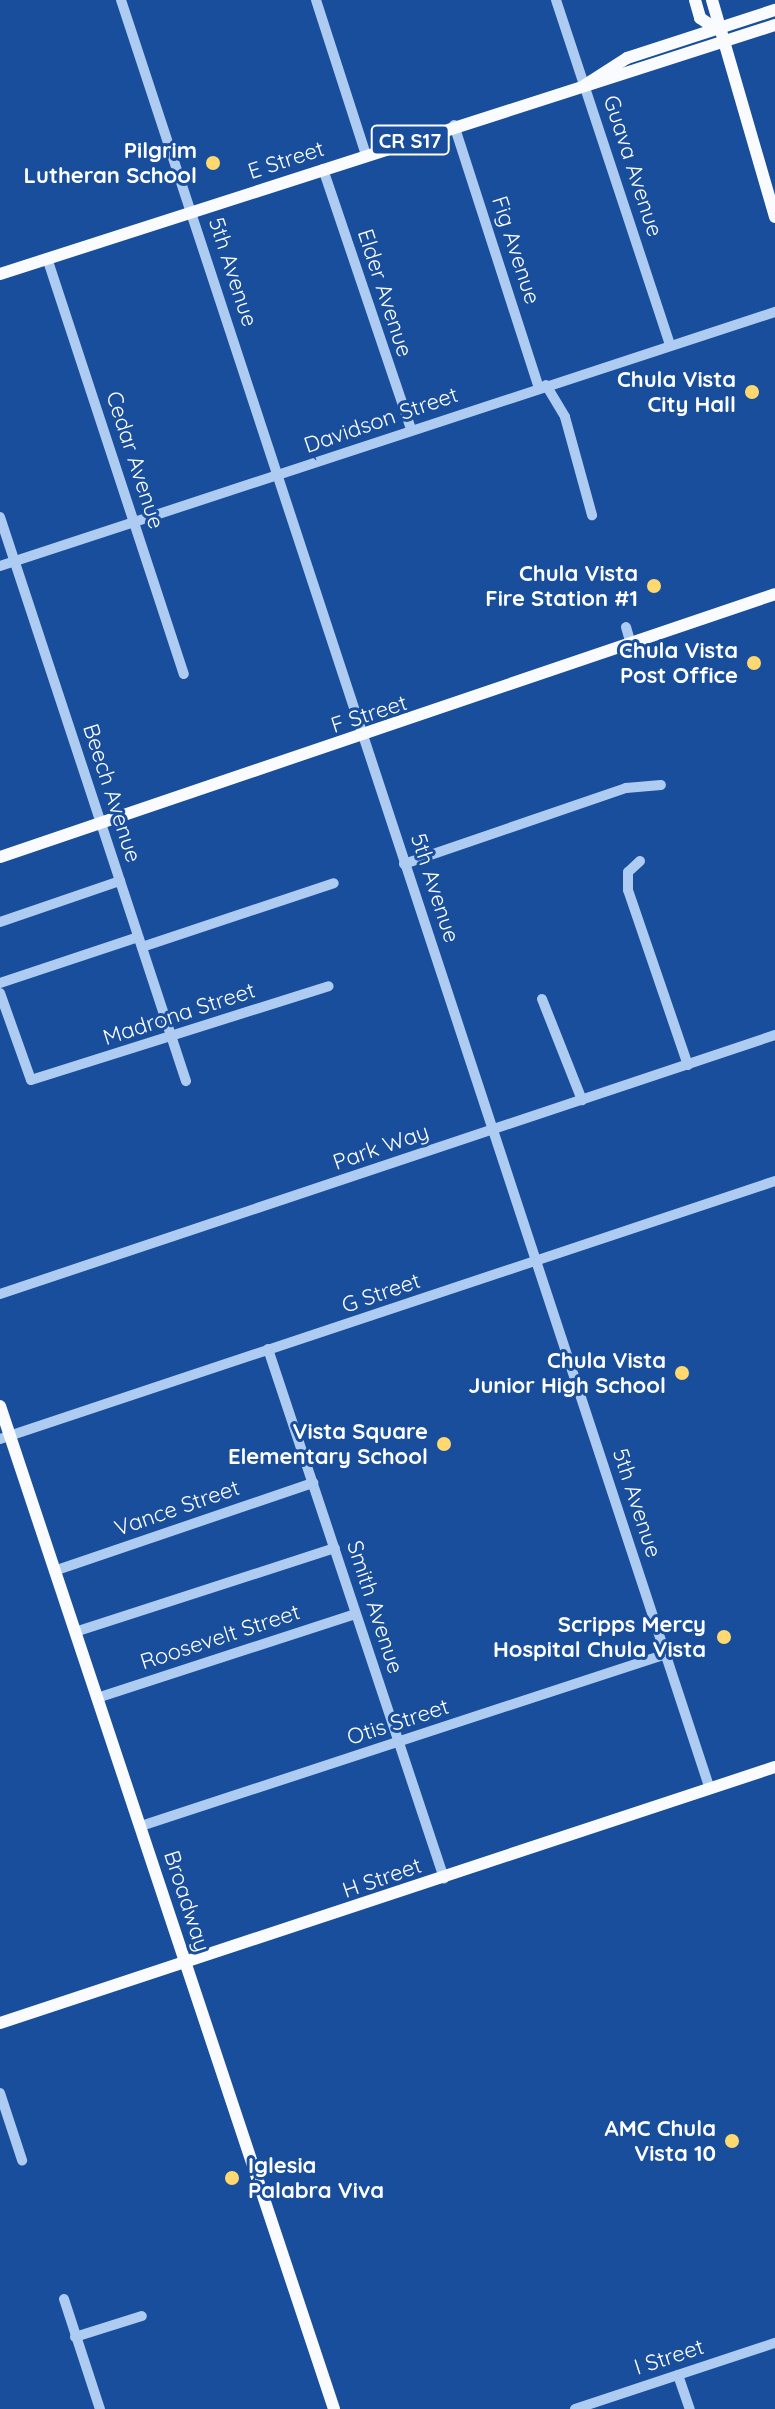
<!DOCTYPE html>
<html>
<head>
<meta charset="utf-8">
<style>
	body { margin:0 }
	#map { position:relative; width:775px; height:2409px; overflow:hidden; background:#184e9b; font-family:Quicksand,sans-serif }
	div>[style] { position:absolute }
	.minor>* { height:10px; margin:-5px; padding:0 5px; transform-origin:5px; border-radius:5px; background:#aecbf2 }
	.major>* { height:12px; margin:-6px; padding:0 6px; transform-origin:6px; border-radius:6px; background:#f9fbff }
	.dots>* { width:22px; height:22px; translate:-50% -50%; box-sizing:border-box; border:4px solid #184e9b; border-radius:50% }
	span { translate:-50% -50%; white-space:nowrap; text-align:center; line-height:1.15; -webkit-text-stroke:6px #184e9b; paint-order:stroke }
	.shield-label span { padding:2px 6px; background:#184e9b; border:2px solid; border-radius:6px; -webkit-text-stroke-width:0 }
	.shield-label { font-size:20px; color:#fff; font-weight:700 }
	.poi-label { font-size:22px; color:#fff; font-weight:700 }
	.right { translate:-100% -50%; text-align:right }
	.left { translate:0 -50%; text-align:left }
	.street-label { font-size:22px; color:#fff }
</style>
</head>
<body>
<div id="map">
	<div class="minor">
		<i style="left:121px;top:0;width:1883px;rotate:71.78deg"></i>
		<i style="left:316px;top:0;width:163px;rotate:72.1deg"></i>
		<i style="left:556px;top:0;width:363px;rotate:71.7deg"></i>
		<i style="left:454px;top:125px;width:276px;rotate:72.1deg"></i>
		<i style="left:323px;top:169px;width:274px;rotate:71.3deg"></i>
		<i style="left:47px;top:258px;width:438px;rotate:71.8deg"></i>
		<i style="left:546px;top:385px;width:37px;rotate:59deg"></i>
		<i style="left:565px;top:417px;width:102px;rotate:74.6deg"></i>
		<i style="left:0;top:517px;width:594px;rotate:71.75deg"></i>
		<i style="left:0;top:566px;width:816px;rotate:-18.15deg"></i>
		<i style="left:626px;top:627px;width:22px;rotate:74deg"></i>
		<i style="left:640px;top:861px;width:16px;rotate:137deg"></i>
		<i style="left:628px;top:872px;width:18px;rotate:90deg"></i>
		<i style="left:628px;top:890px;width:185px;rotate:71.1deg"></i>
		<i style="left:404px;top:864px;width:235px;rotate:-18.9deg"></i>
		<i style="left:626px;top:788px;width:35px;rotate:-5deg"></i>
		<i style="left:0;top:922px;width:127px;rotate:-18.9deg"></i>
		<i style="left:142px;top:947px;width:202px;rotate:-18.4deg"></i>
		<i style="left:0;top:983px;width:145px;rotate:-18.4deg"></i>
		<i style="left:0;top:993px;width:92px;rotate:70.4deg"></i>
		<i style="left:31px;top:1080px;width:312px;rotate:-17.5deg"></i>
		<i style="left:542px;top:999px;width:109px;rotate:68.4deg"></i>
		<i style="left:0;top:1294px;width:817px;rotate:-18.48deg"></i>
		<i style="left:268px;top:1349px;width:558px;rotate:71.6deg"></i>
		<i style="left:0;top:1439px;width:817px;rotate:-18.41deg"></i>
		<i style="left:54px;top:1571px;width:274px;rotate:-18.8deg"></i>
		<i style="left:75px;top:1632px;width:273px;rotate:-17.9deg"></i>
		<i style="left:97px;top:1698px;width:271px;rotate:-18deg"></i>
		<i style="left:141px;top:1826px;width:552px;rotate:-18.14deg"></i>
		<i style="left:0;top:2093px;width:71px;rotate:71.8deg"></i>
		<i style="left:64px;top:2299px;width:116px;rotate:71.9deg"></i>
		<i style="left:75px;top:2337px;width:70px;rotate:-17.4deg"></i>
		<i style="left:678px;top:2375px;width:36px;rotate:71deg"></i>
		<i style="left:575px;top:2409px;width:211px;rotate:-18.3deg"></i>
	</div>
	<div class="major">
		<i style="left:695px;top:0;width:19px;rotate:74deg"></i>
		<i style="left:700px;top:18px;width:18px;rotate:34deg"></i>
		<i style="left:712px;top:0;width:226px;rotate:73.8deg"></i>
		<i style="left:585px;top:85px;width:50px;rotate:-32.7deg"></i>
		<i style="left:627px;top:58px;width:156px;rotate:-18deg"></i>
		<i style="left:0;top:274px;width:814px;rotate:-17.81deg"></i>
		<i style="left:0;top:857px;width:818px;rotate:-18.74deg"></i>
		<i style="left:0;top:1406px;width:1057px;rotate:71.58deg"></i>
		<i style="left:0;top:2023px;width:816px;rotate:-18.28deg"></i>
	</div>
	<div class="dots">
		<i style="left:213px;top:163px;background:#ffd96f"></i>
		<i style="left:752px;top:392px;background:#ffd96f"></i>
		<i style="left:654px;top:586px;background:#ffd96f"></i>
		<i style="left:754px;top:663px;background:#ffd96f"></i>
		<i style="left:682px;top:1373px;background:#ffd96f"></i>
		<i style="left:444px;top:1444px;background:#ffd96f"></i>
		<i style="left:724px;top:1637px;background:#ffd96f"></i>
		<i style="left:732px;top:2141px;background:#ffd96f"></i>
		<i style="left:232px;top:2178px;background:#ffd96f"></i>
	</div>
	<div class="shield-label">
		<span style="left:410px;top:140px">CR S17</span>
	</div>
	<div class="poi-label">
		<span class="right" style="left:197px;top:163px">Pilgrim<br>Lutheran School</span>
		<span class="right" style="left:736px;top:392px">Chula Vista<br>City Hall</span>
		<span class="right" style="left:638px;top:586px">Chula Vista<br>Fire Station #1</span>
		<span class="right" style="left:738px;top:663px">Chula Vista<br>Post Office</span>
		<span class="right" style="left:666px;top:1373px">Chula Vista<br>Junior High School</span>
		<span class="right" style="left:428px;top:1444px">Vista Square<br>Elementary School</span>
		<span class="right" style="left:706px;top:1637px">Scripps Mercy<br>Hospital Chula Vista</span>
		<span class="right" style="left:716px;top:2141px">AMC Chula<br>Vista 10</span>
		<span class="left" style="left:248px;top:2178px">Iglesia<br>Palabra Viva</span>
	</div>
	<div class="street-label">
		<span style="left:286px;top:160px;rotate:-18deg">E Street</span>
		<span style="left:633px;top:166px;rotate:72deg">Guava Avenue</span>
		<span style="left:516px;top:250px;rotate:72deg">Fig Avenue</span>
		<span style="left:233px;top:272px;rotate:72deg">5th Avenue</span>
		<span style="left:385px;top:293px;rotate:72deg">Elder Avenue</span>
		<span style="left:381px;top:420px;rotate:-19deg">Davidson Street</span>
		<span style="left:135px;top:460px;rotate:72deg">Cedar Avenue</span>
		<span style="left:369px;top:714px;rotate:-18deg">F Street</span>
		<span style="left:112px;top:793px;rotate:72deg">Beech Avenue</span>
		<span style="left:435px;top:888px;rotate:72deg">5th Avenue</span>
		<span style="left:179px;top:1014px;rotate:-18deg">Madrona Street</span>
		<span style="left:381px;top:1147px;rotate:-19deg">Park Way</span>
		<span style="left:381px;top:1293px;rotate:-19deg">G Street</span>
		<span style="left:637px;top:1503px;rotate:72deg">5th Avenue</span>
		<span style="left:177px;top:1508px;rotate:-19deg">Vance Street</span>
		<span style="left:375px;top:1607px;rotate:72deg">Smith Avenue</span>
		<span style="left:220px;top:1637px;rotate:-18deg">Roosevelt Street</span>
		<span style="left:398px;top:1722px;rotate:-18deg">Otis Street</span>
		<span style="left:382px;top:1878px;rotate:-19deg">H Street</span>
		<span style="left:187px;top:1901px;rotate:72deg">Broadway</span>
		<span style="left:669px;top:2357px;rotate:-18deg">I Street</span>
	</div>
</div>
</body>
</html>
